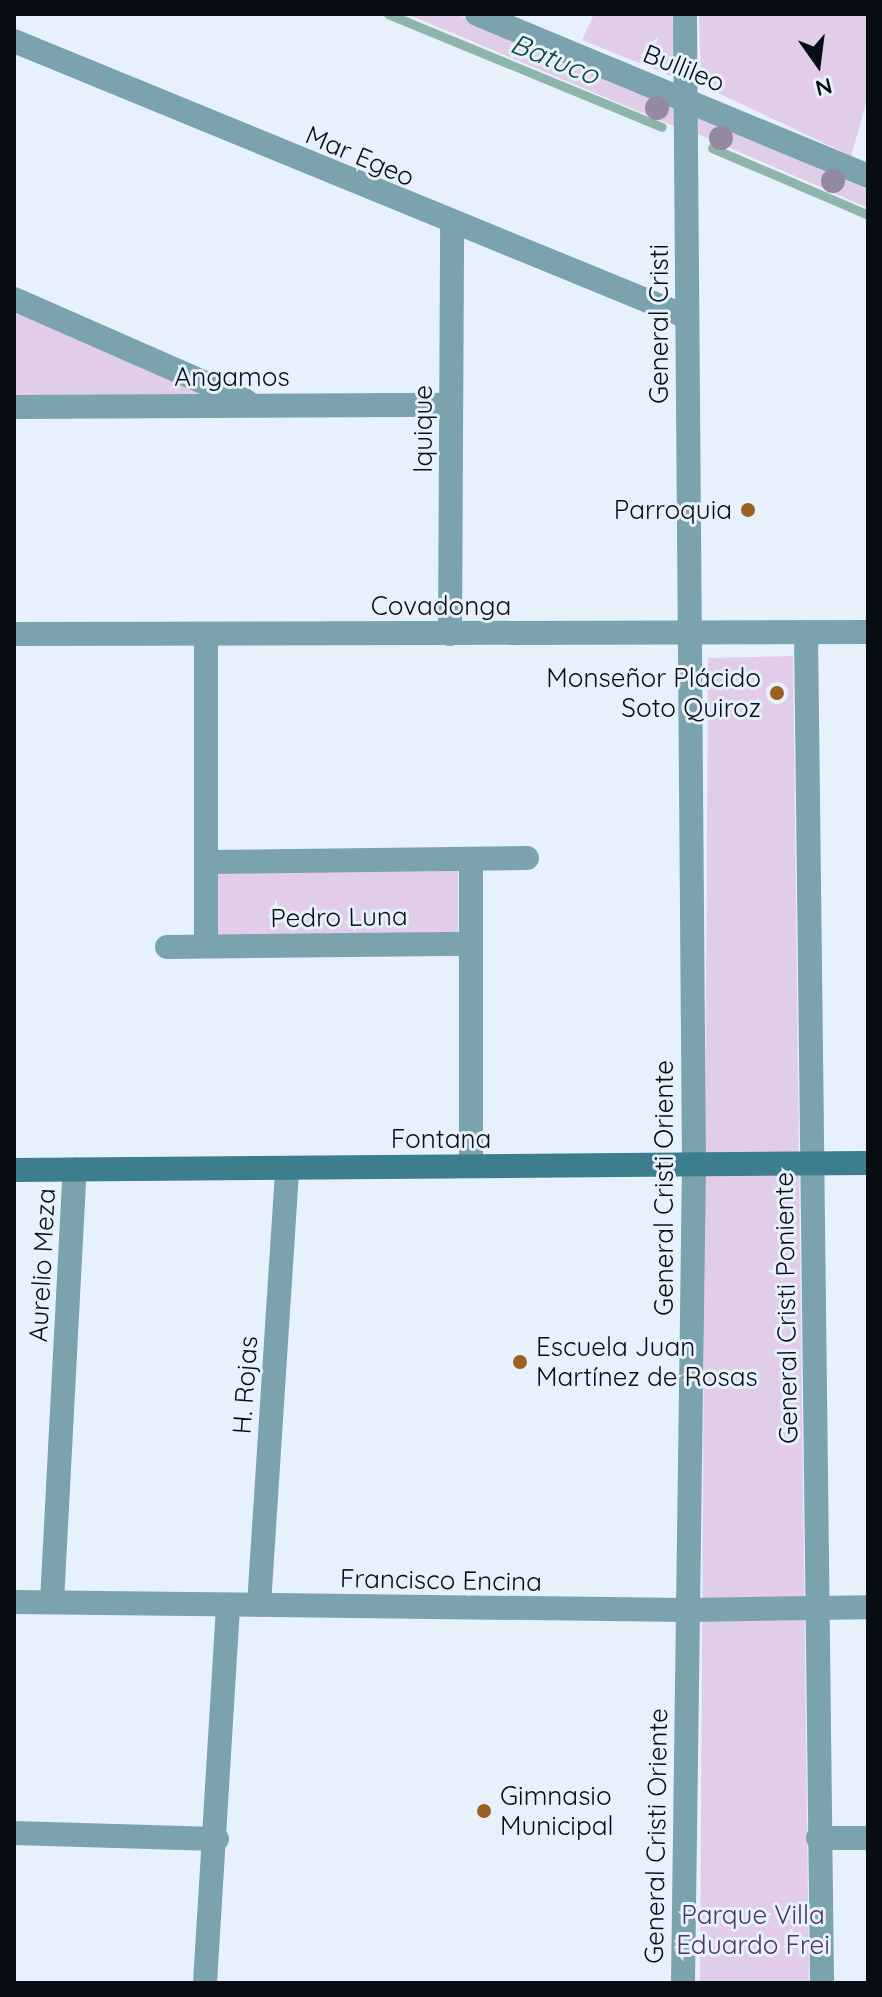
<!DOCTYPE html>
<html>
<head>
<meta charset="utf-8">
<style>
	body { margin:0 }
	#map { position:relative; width:882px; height:1997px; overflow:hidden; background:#e7f1fc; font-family:Quicksand,sans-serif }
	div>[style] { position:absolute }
	.green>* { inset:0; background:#e2cde8 }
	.stream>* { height:9px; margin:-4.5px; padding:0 4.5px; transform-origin:4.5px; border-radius:4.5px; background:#8eb4ac }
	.street>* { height:24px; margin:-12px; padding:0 12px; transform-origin:12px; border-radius:12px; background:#7ba3ad }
	.secondary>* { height:24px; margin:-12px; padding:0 12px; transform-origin:12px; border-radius:12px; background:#3c7e8d }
	.trees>* { width:24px; height:24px; margin:-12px; border-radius:50%; background:#9488a2 }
	.dots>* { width:22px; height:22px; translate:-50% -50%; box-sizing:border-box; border:4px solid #e7f1fc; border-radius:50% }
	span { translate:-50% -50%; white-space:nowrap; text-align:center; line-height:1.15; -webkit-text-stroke:6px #e7f1fc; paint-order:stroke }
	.street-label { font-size:26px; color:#080d13 }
	.poi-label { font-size:26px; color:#080d13 }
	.right { translate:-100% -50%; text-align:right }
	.left { translate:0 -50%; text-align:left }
	.park-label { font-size:26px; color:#503359 }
	.water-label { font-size:28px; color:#0f473f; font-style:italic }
	.frame { position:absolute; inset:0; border:16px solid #080d13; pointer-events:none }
	.north { position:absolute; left:778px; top:24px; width:80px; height:80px; -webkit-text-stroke:6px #e7f1fc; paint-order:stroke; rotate:166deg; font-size:22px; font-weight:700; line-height:32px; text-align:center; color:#080d13 }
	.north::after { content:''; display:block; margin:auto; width:28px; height:36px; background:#080d13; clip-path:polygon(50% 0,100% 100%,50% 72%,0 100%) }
</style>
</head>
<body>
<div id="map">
	<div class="green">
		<i style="clip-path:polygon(407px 14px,456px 14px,680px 105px,681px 129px)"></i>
		<i style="clip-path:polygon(594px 14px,672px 14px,679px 79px,582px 40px)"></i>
		<i style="clip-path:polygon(699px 14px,868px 14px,868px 97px,851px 156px,701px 85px)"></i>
		<i style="clip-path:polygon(698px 116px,868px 190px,868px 208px,698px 134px)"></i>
		<i style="clip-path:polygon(14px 311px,219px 399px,14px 399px)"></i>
		<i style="clip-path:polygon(793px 656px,809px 1983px,700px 1983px,708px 658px)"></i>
		<i style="clip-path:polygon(458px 871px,458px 933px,216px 935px,218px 872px)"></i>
	</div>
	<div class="stream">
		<i style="left:388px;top:14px;width:296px;rotate:22.4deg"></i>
		<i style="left:712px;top:148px;width:170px;rotate:23.2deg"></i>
	</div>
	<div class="street">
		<i style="left:477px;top:14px;width:423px;rotate:22.5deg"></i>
		<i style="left:14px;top:41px;width:727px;rotate:22.3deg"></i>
		<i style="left:14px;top:299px;width:253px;rotate:23.7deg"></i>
		<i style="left:14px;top:407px;width:437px;rotate:-0.3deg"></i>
		<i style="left:806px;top:632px;width:1351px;rotate:89.32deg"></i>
		<i style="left:14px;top:634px;width:854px;rotate:-0.13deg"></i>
		<i style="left:206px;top:634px;width:312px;rotate:90deg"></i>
		<i style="left:450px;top:634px;width:409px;rotate:-89.7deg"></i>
		<i style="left:206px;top:862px;width:321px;rotate:-0.7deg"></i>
		<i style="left:167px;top:947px;width:304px;rotate:-0.6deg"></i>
		<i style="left:471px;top:1166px;width:307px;rotate:-90deg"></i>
		<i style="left:14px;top:1602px;width:673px;rotate:0.68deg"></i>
		<i style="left:687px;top:1610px;width:181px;rotate:-0.9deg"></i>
		<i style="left:52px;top:1602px;width:433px;rotate:-87deg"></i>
		<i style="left:259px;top:1605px;width:438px;rotate:-86.3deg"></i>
		<i style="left:14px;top:1833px;width:203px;rotate:1.7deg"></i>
		<i style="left:818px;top:1838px;width:50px"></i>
		<i style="left:205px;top:1983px;width:379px;rotate:-86.5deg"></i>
		<i style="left:683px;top:1983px;width:818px;rotate:-89.23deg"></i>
		<i style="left:694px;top:1165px;width:1151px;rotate:-90.45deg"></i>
	</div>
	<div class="secondary">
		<i style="left:14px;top:1170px;width:854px;rotate:-0.47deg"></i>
	</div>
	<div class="trees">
		<i style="left:657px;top:108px"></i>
		<i style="left:721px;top:138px"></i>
		<i style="left:833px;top:181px"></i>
	</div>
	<div class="dots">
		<i style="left:748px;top:510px;background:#9c5f22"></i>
		<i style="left:777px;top:693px;background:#9c5f22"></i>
		<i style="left:520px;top:1362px;background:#9c5f22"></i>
		<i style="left:484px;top:1811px;background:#9c5f22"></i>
	</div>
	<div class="street-label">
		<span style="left:684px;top:68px;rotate:22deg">Bullileo</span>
		<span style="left:360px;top:156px;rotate:23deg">Mar Egeo</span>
		<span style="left:659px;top:324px;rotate:-90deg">General Cristi</span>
		<span style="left:232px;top:377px">Angamos</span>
		<span style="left:423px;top:429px;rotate:-90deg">Iquique</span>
		<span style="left:441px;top:606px">Covadonga</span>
		<span style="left:339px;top:917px;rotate:-1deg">Pedro Luna</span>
		<span style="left:441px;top:1139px">Fontana</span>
		<span style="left:664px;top:1188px;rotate:-90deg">General Cristi Oriente</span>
		<span style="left:42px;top:1265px;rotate:-87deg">Aurelio Meza</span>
		<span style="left:786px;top:1308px;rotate:-91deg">General Cristi Poniente</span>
		<span style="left:245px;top:1385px;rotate:-86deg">H. Rojas</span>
		<span style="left:441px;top:1580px;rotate:1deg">Francisco Encina</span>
		<span style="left:656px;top:1836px;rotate:-89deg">General Cristi Oriente</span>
	</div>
	<div class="poi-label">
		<span class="right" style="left:732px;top:510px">Parroquia</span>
		<span class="right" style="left:761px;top:693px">Monseñor Plácido<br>Soto Quiroz</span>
		<span class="left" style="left:536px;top:1362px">Escuela Juan<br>Martínez de Rosas</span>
		<span class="left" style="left:500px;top:1811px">Gimnasio<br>Municipal</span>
	</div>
	<div class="park-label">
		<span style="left:753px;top:1930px">Parque Villa<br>Eduardo Frei</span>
	</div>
	<div class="water-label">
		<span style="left:555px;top:59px;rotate:22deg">Batuco</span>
	</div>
	<div class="frame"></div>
	<div class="north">N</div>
</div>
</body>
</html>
